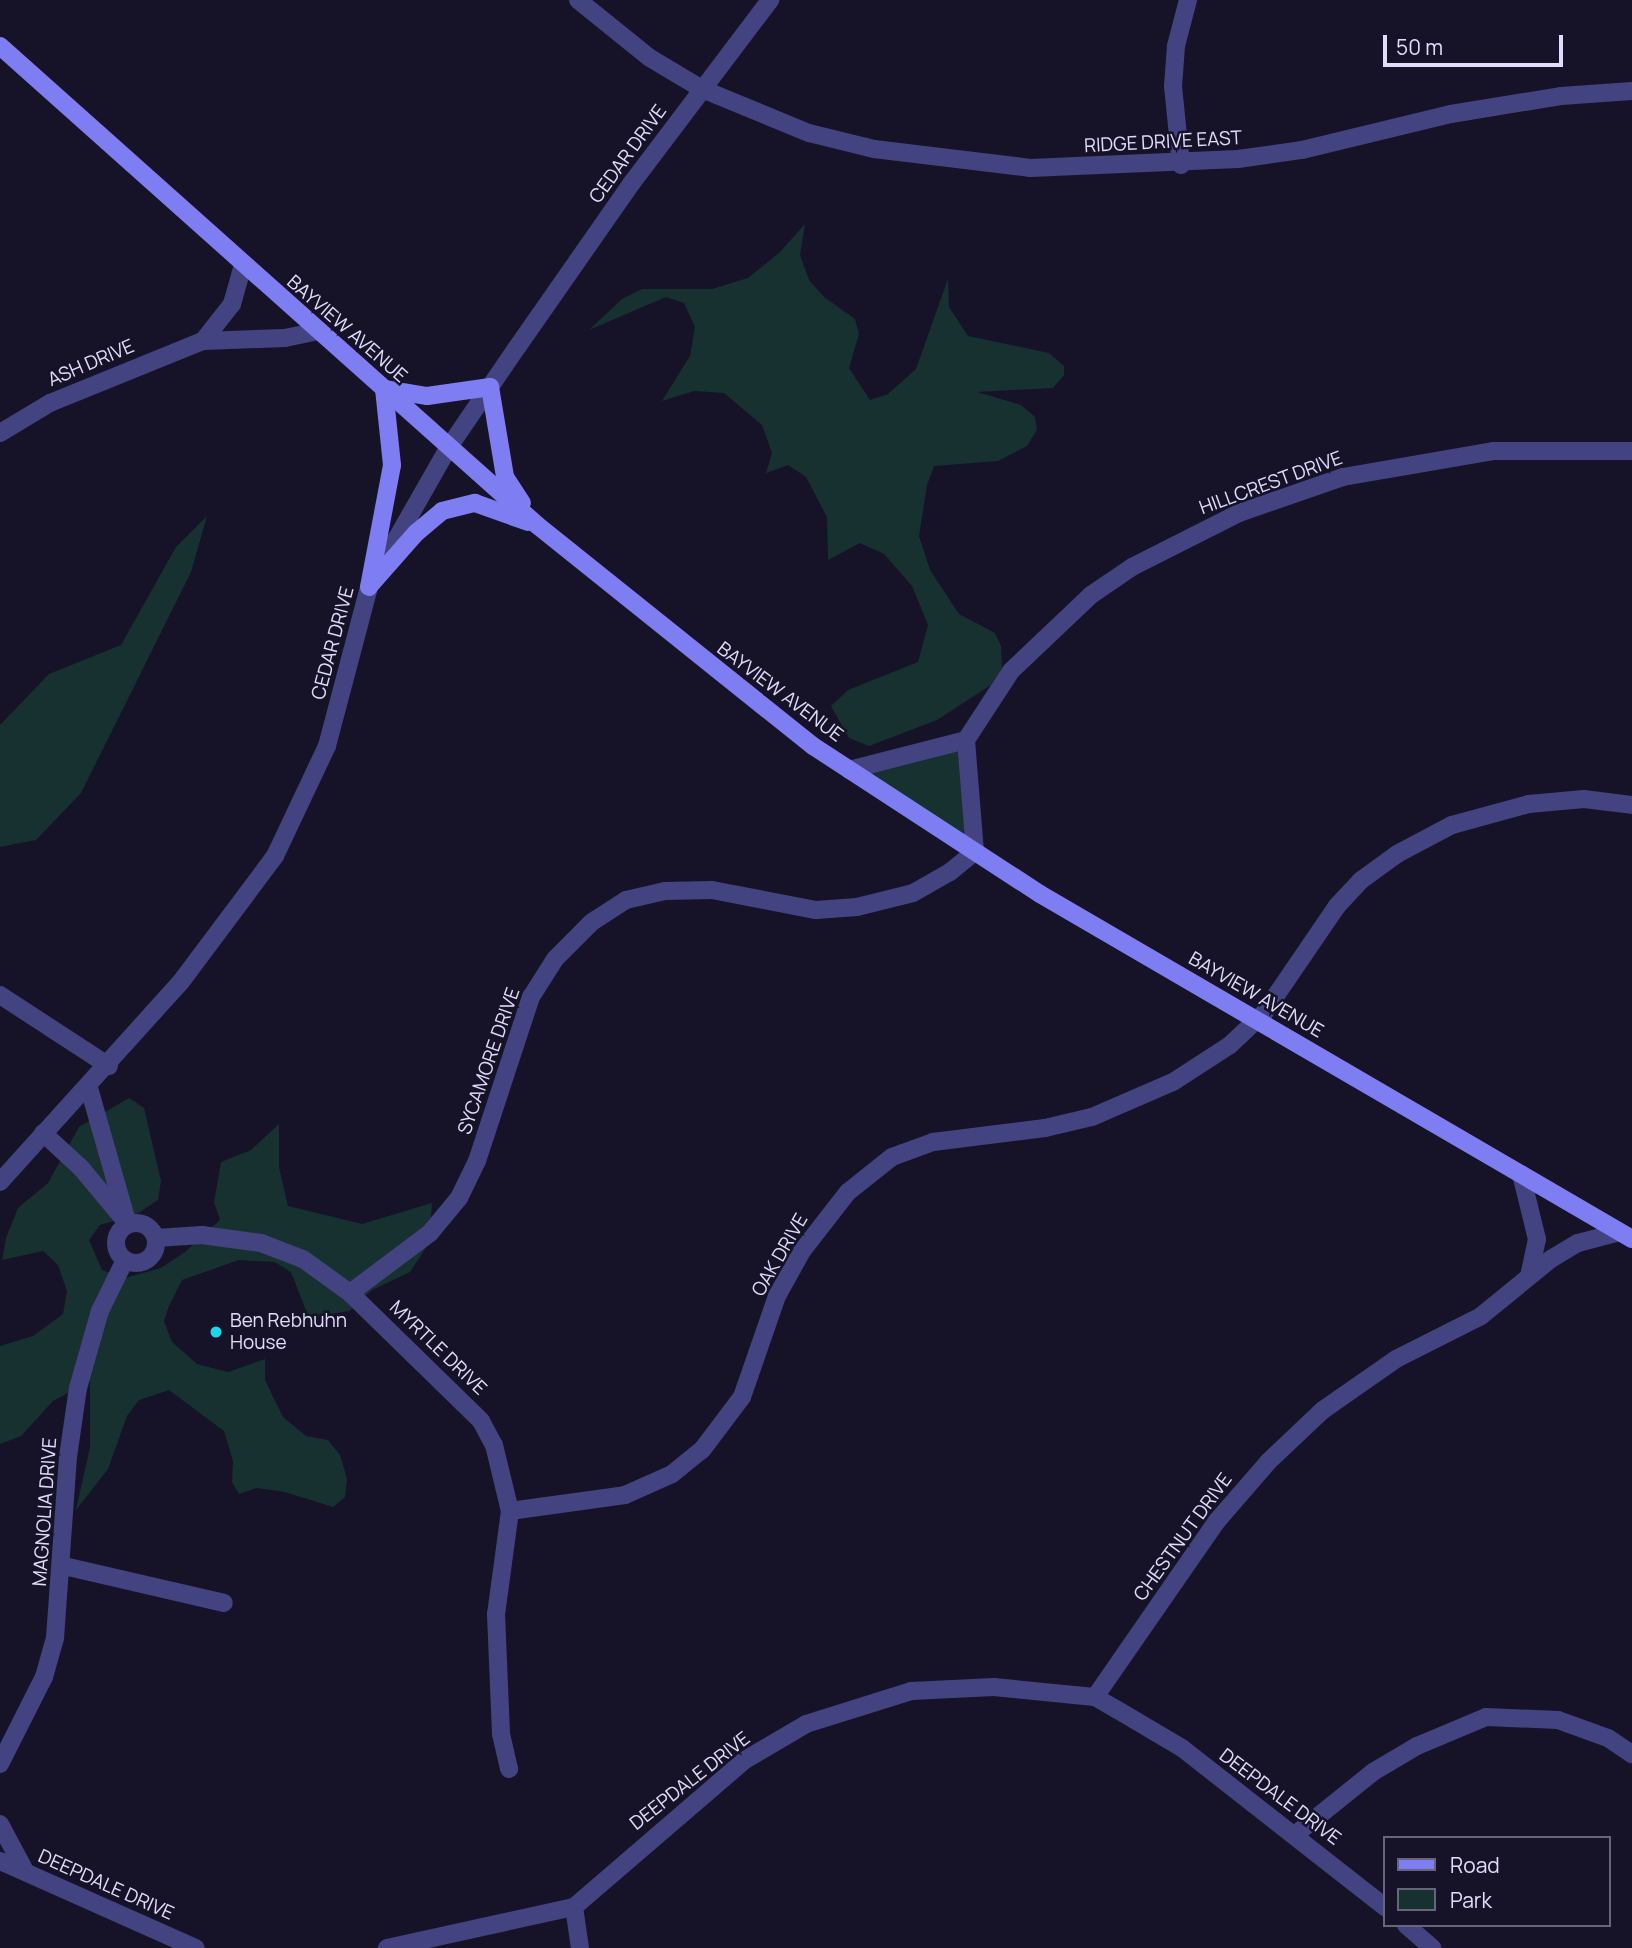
<!DOCTYPE html>
<html>
<head>
<meta charset="utf-8">
<style>
	body { margin:0 }
	#map { position:relative; width:1632px; height:1948px; overflow:hidden; background:#161328; font-family:Manrope,sans-serif }
	div>[style] { position:absolute }
	.green>* { inset:0; background:#163130 }
	.minor>* { height:18px; margin:-9px; padding:0 9px; transform-origin:9px; border-radius:9px; background:#444382 }
	.minor>.ring { margin:-9px; padding:0; box-sizing:content-box; background:none; border:18px solid #444382; border-radius:50% }
	.tertiary>* { height:18px; margin:-9px; padding:0 9px; transform-origin:9px; border-radius:9px; background:#444382 }
	.secondary>* { height:18px; margin:-9px; padding:0 9px; transform-origin:9px; border-radius:9px; background:#7f7df2 }
	.dots>* { width:19px; height:19px; translate:-50% -50%; box-sizing:border-box; border:4px solid #161328; border-radius:50% }
	span { translate:-50% -50%; white-space:nowrap; text-align:center; line-height:1.15; -webkit-text-stroke:5px #161328; paint-order:stroke }
	.street-label { font-size:19px; color:#e0ddfc }
	.poi-label { font-size:19px; color:#e0ddfc }
	.left { translate:0 -50%; text-align:left }
	.legend { position:absolute; left:1383px; top:1836px; width:228px; height:91px; box-sizing:border-box; background:#161328; border:2px solid #67647d; margin:0; padding:9px 12px; list-style:none; font-size:21px; color:#e0ddfc }
	.legend li { display:flex; align-items:center; gap:14px; height:35px }
	.legend b { width:35px; border:2px solid #67647d }
	.scale { position:absolute; left:1383px; top:35px; width:180px; height:32px; box-sizing:border-box; border:4px solid #e0ddfc; border-top:0; padding-left:9px; font-size:21px; line-height:24px; white-space:nowrap; color:#e0ddfc; -webkit-text-stroke:5px #161328; paint-order:stroke }
</style>
</head>
<body>
<div id="map">
	<div class="green">
		<i style="clip-path:polygon(805px 224px,800px 255px,809px 280px,824px 297px,855px 319px,859px 334px,849px 368px,870px 400px,888px 394px,916px 369px,948px 279px,949px 307px,968px 336px,1049px 353px,1064px 366px,1064px 375px,1053px 388px,977px 392px,1021px 405px,1035px 417px,1037px 430px,1027px 446px,998px 461px,934px 466px,927px 485px,919px 536px,930px 570px,959px 614px,995px 633px,1001px 646px,1002px 668px,991px 685px,937px 720px,869px 746px,849px 738px,831px 706px,848px 690px,918px 662px,928px 625px,912px 586px,884px 554px,860px 543px,828px 560px,827px 517px,806px 477px,788px 465px,766px 473px,772px 453px,762px 425px,724px 393px,694px 391px,662px 401px,690px 356px,695px 327px,684px 303px,666px 297px,589px 330px,622px 299px,642px 289px,712px 289px,748px 278px,780px 252px)"></i>
		<i style="clip-path:polygon(207px 516px,191px 572px,81px 793px,36px 840px,0 847px,0 725px,49px 674px,121px 645px,176px 547px)"></i>
		<i style="clip-path:polygon(963px 745px,969px 842px,860px 771px)"></i>
		<i style="clip-path:polygon(129px 1098px,144px 1108px,161px 1181px,158px 1200px,137px 1214px,100px 1225px,89px 1240px,102px 1270px,125px 1278px,161px 1268px,185px 1252px,220px 1220px,214px 1202px,221px 1162px,251px 1150px,279px 1124px,279px 1167px,288px 1206px,362px 1224px,432px 1203px,429px 1243px,410px 1272px,372px 1290px,349px 1311px,309px 1318px,291px 1272px,275px 1262px,239px 1260px,182px 1280px,169px 1306px,164px 1321px,172px 1342px,197px 1364px,228px 1372px,265px 1359px,265px 1380px,283px 1417px,306px 1436px,328px 1440px,340px 1455px,347px 1479px,345px 1497px,333px 1507px,285px 1492px,257px 1488px,239px 1494px,232px 1482px,233px 1461px,224px 1431px,169px 1390px,139px 1400px,127px 1416px,108px 1469px,76px 1510px,90px 1447px,90px 1381px,53px 1401px,21px 1436px,0 1444px,0 1346px,33px 1336px,63px 1314px,67px 1291px,58px 1265px,43px 1251px,2px 1260px,6px 1238px,18px 1208px,48px 1183px,79px 1127px)"></i>
	</div>
	<div class="minor">
		<i style="left:578px;top:0;width:92px;rotate:38.9deg"></i>
		<i style="left:650px;top:58px;width:61px;rotate:30.8deg"></i>
		<i style="left:702px;top:89px;width:116px;rotate:22.4deg"></i>
		<i style="left:809px;top:133px;width:67px;rotate:13.8deg"></i>
		<i style="left:874px;top:149px;width:157px;rotate:6.9deg"></i>
		<i style="left:1030px;top:168px;width:208px;rotate:-2.5deg"></i>
		<i style="left:1238px;top:159px;width:65px;rotate:-8deg"></i>
		<i style="left:1302px;top:150px;width:153px;rotate:-13.6deg"></i>
		<i style="left:1451px;top:114px;width:111px;rotate:-9.3deg"></i>
		<i style="left:1561px;top:96px;width:71px;rotate:-4deg"></i>
		<i style="left:1181px;top:165px;width:79px;rotate:-95.8deg"></i>
		<i style="left:1173px;top:86px;width:40px;rotate:-85.7deg"></i>
		<i style="left:1176px;top:46px;width:48px;rotate:-75.4deg"></i>
		<i style="left:203px;top:341px;width:47px;rotate:-51.9deg"></i>
		<i style="left:232px;top:304px;width:41px;rotate:-74.2deg"></i>
		<i style="left:0;top:433px;width:58px;rotate:-31deg"></i>
		<i style="left:50px;top:403px;width:165px;rotate:-22.1deg"></i>
		<i style="left:203px;top:341px;width:82px;rotate:-2.1deg"></i>
		<i style="left:285px;top:338px;width:34px;rotate:-12deg"></i>
		<i style="left:849px;top:770px;width:121px;rotate:-14.4deg"></i>
		<i style="left:0;top:995px;width:130px;rotate:33.1deg"></i>
		<i style="left:89px;top:1088px;width:142px;rotate:74.1deg"></i>
		<i style="left:43px;top:1133px;width:52px;rotate:42.6deg"></i>
		<i style="left:81px;top:1168px;width:64px;rotate:50.1deg"></i>
		<i style="left:1521px;top:1174px;width:67px;rotate:76.2deg"></i>
		<i style="left:1537px;top:1239px;width:38px;rotate:102deg"></i>
		<i class="ring" style="left:116px;top:1223px;width:22px;height:22px"></i>
		<i style="left:156px;top:1238px;width:46px;rotate:-3.7deg"></i>
		<i style="left:202px;top:1235px;width:60px;rotate:7.7deg"></i>
		<i style="left:261px;top:1243px;width:45px;rotate:20.9deg"></i>
		<i style="left:303px;top:1259px;width:58px;rotate:35.9deg"></i>
		<i style="left:350px;top:1293px;width:183px;rotate:44.3deg"></i>
		<i style="left:481px;top:1421px;width:27px;rotate:62deg"></i>
		<i style="left:494px;top:1445px;width:68px;rotate:76.4deg"></i>
		<i style="left:510px;top:1511px;width:104px;rotate:97.7deg"></i>
		<i style="left:496px;top:1614px;width:120px;rotate:87.6deg"></i>
		<i style="left:501px;top:1734px;width:36px;rotate:77deg"></i>
		<i style="left:350px;top:1293px;width:100px;rotate:-36.9deg"></i>
		<i style="left:430px;top:1233px;width:45px;rotate:-50.4deg"></i>
		<i style="left:459px;top:1198px;width:41px;rotate:-64.1deg"></i>
		<i style="left:477px;top:1161px;width:173px;rotate:-71.8deg"></i>
		<i style="left:531px;top:997px;width:45px;rotate:-57.7deg"></i>
		<i style="left:555px;top:959px;width:52px;rotate:-45deg"></i>
		<i style="left:592px;top:922px;width:40px;rotate:-32.9deg"></i>
		<i style="left:626px;top:900px;width:40px;rotate:-13deg"></i>
		<i style="left:665px;top:891px;width:47px;rotate:-1.2deg"></i>
		<i style="left:712px;top:890px;width:106px;rotate:10.9deg"></i>
		<i style="left:816px;top:910px;width:41px;rotate:-4.2deg"></i>
		<i style="left:857px;top:907px;width:58px;rotate:-14deg"></i>
		<i style="left:913px;top:893px;width:43px;rotate:-29.6deg"></i>
		<i style="left:950px;top:872px;width:32px;rotate:-39deg"></i>
		<i style="left:975px;top:852px;width:112px;rotate:-94.6deg"></i>
		<i style="left:966px;top:740px;width:82px;rotate:-56.9deg"></i>
		<i style="left:1011px;top:671px;width:110px;rotate:-43.5deg"></i>
		<i style="left:1091px;top:595px;width:50px;rotate:-34.3deg"></i>
		<i style="left:1132px;top:567px;width:120px;rotate:-26.8deg"></i>
		<i style="left:1239px;top:513px;width:110px;rotate:-19.1deg"></i>
		<i style="left:1343px;top:477px;width:152px;rotate:-9.8deg"></i>
		<i style="left:1493px;top:451px;width:139px"></i>
		<i style="left:510px;top:1511px;width:116px;rotate:-7.9deg"></i>
		<i style="left:625px;top:1495px;width:51px;rotate:-24.1deg"></i>
		<i style="left:672px;top:1474px;width:38px;rotate:-39deg"></i>
		<i style="left:702px;top:1450px;width:66px;rotate:-53deg"></i>
		<i style="left:742px;top:1397px;width:107px;rotate:-70.9deg"></i>
		<i style="left:777px;top:1296px;width:51px;rotate:-60.9deg"></i>
		<i style="left:802px;top:1251px;width:75px;rotate:-52.1deg"></i>
		<i style="left:848px;top:1192px;width:56px;rotate:-38.5deg"></i>
		<i style="left:892px;top:1157px;width:44px;rotate:-20.1deg"></i>
		<i style="left:933px;top:1142px;width:113px;rotate:-7.1deg"></i>
		<i style="left:1045px;top:1128px;width:48px;rotate:-13.2deg"></i>
		<i style="left:1092px;top:1117px;width:88px;rotate:-23.4deg"></i>
		<i style="left:1173px;top:1082px;width:68px;rotate:-33deg"></i>
		<i style="left:1230px;top:1045px;width:47px;rotate:-43.3deg"></i>
		<i style="left:1264px;top:1013px;width:130px;rotate:-55.7deg"></i>
		<i style="left:1337px;top:906px;width:34px;rotate:-47deg"></i>
		<i style="left:1360px;top:881px;width:46px;rotate:-36.1deg"></i>
		<i style="left:1397px;top:854px;width:62px;rotate:-27.8deg"></i>
		<i style="left:1452px;top:825px;width:80px;rotate:-15.3deg"></i>
		<i style="left:1529px;top:804px;width:55px;rotate:-5.2deg"></i>
		<i style="left:1584px;top:799px;width:48px;rotate:7.1deg"></i>
		<i style="left:64px;top:1566px;width:164px;rotate:13deg"></i>
		<i style="left:1095px;top:1697px;width:214px;rotate:-55.3deg"></i>
		<i style="left:1217px;top:1521px;width:79px;rotate:-49.1deg"></i>
		<i style="left:1269px;top:1461px;width:74px;rotate:-43.4deg"></i>
		<i style="left:1323px;top:1410px;width:89px;rotate:-34.9deg"></i>
		<i style="left:1396px;top:1359px;width:95px;rotate:-26.8deg"></i>
		<i style="left:1481px;top:1316px;width:90px;rotate:-39.2deg"></i>
		<i style="left:1551px;top:1259px;width:31px;rotate:-31deg"></i>
		<i style="left:1578px;top:1243px;width:43px;rotate:-14.7deg"></i>
		<i style="left:0;top:1764px;width:97px;rotate:-63.2deg"></i>
		<i style="left:44px;top:1677px;width:41px;rotate:-74.2deg"></i>
		<i style="left:55px;top:1638px;width:181px;rotate:-85.9deg"></i>
		<i style="left:68px;top:1457px;width:70px;rotate:-81.8deg"></i>
		<i style="left:78px;top:1388px;width:80px;rotate:-74.1deg"></i>
		<i style="left:100px;top:1311px;width:57px;rotate:-63.9deg"></i>
		<i style="left:0;top:1824px;width:53px;rotate:62deg"></i>
		<i style="left:1296px;top:1834px;width:99px;rotate:-38.8deg"></i>
		<i style="left:1373px;top:1772px;width:51px;rotate:-30.6deg"></i>
		<i style="left:1417px;top:1746px;width:75px;rotate:-22.8deg"></i>
		<i style="left:1486px;top:1717px;width:72px;rotate:2.4deg"></i>
		<i style="left:1558px;top:1720px;width:53px;rotate:19.8deg"></i>
		<i style="left:1608px;top:1738px;width:29px;rotate:34deg"></i>
		<i style="left:0;top:1861px;width:214px;rotate:24deg"></i>
		<i style="left:574px;top:1907px;width:41px;rotate:81.7deg"></i>
		<i style="left:1406px;top:1925px;width:35px;rotate:41deg"></i>
		<i style="left:387px;top:1948px;width:191px;rotate:-12.4deg"></i>
		<i style="left:574px;top:1907px;width:225px;rotate:-40.7deg"></i>
		<i style="left:745px;top:1760px;width:71px;rotate:-30.5deg"></i>
		<i style="left:806px;top:1724px;width:110px;rotate:-17.4deg"></i>
		<i style="left:911px;top:1691px;width:83px;rotate:-2.8deg"></i>
		<i style="left:994px;top:1687px;width:101px;rotate:5.7deg"></i>
		<i style="left:1095px;top:1697px;width:24px;rotate:30deg"></i>
		<i style="left:1116px;top:1709px;width:77px;rotate:30.6deg"></i>
		<i style="left:1182px;top:1748px;width:258px;rotate:38.1deg"></i>
	</div>
	<div class="tertiary">
		<i style="left:0;top:1182px;width:268px;rotate:-47.9deg"></i>
		<i style="left:180px;top:983px;width:159px;rotate:-53.2deg"></i>
		<i style="left:275px;top:856px;width:122px;rotate:-64.7deg"></i>
		<i style="left:327px;top:746px;width:164px;rotate:-75.2deg"></i>
		<i style="left:369px;top:587px;width:161px;rotate:-60.3deg"></i>
		<i style="left:449px;top:447px;width:122px;rotate:-55.7deg"></i>
		<i style="left:518px;top:346px;width:198px;rotate:-55.1deg"></i>
		<i style="left:631px;top:184px;width:231px;rotate:-52.9deg"></i>
	</div>
	<div class="secondary">
		<i style="left:0;top:46px;width:720px;rotate:41.73deg"></i>
		<i style="left:537px;top:525px;width:354px;rotate:38.7deg"></i>
		<i style="left:813px;top:746px;width:271px;rotate:33.1deg"></i>
		<i style="left:1040px;top:894px;width:685px;rotate:30.23deg"></i>
		<i style="left:371px;top:584px;width:68px;rotate:-48.6deg"></i>
		<i style="left:416px;top:533px;width:34px;rotate:-40deg"></i>
		<i style="left:442px;top:511px;width:34px;rotate:-14deg"></i>
		<i style="left:475px;top:503px;width:56px;rotate:19.7deg"></i>
		<i style="left:369px;top:587px;width:124px;rotate:-79.3deg"></i>
		<i style="left:392px;top:465px;width:76px;rotate:-96deg"></i>
		<i style="left:384px;top:389px;width:44px;rotate:9.2deg"></i>
		<i style="left:427px;top:396px;width:64px;rotate:-8.1deg"></i>
		<i style="left:490px;top:387px;width:91px;rotate:80.5deg"></i>
		<i style="left:505px;top:477px;width:31px;rotate:57deg"></i>
	</div>
	<div class="dots">
		<i style="left:216px;top:1332px;background:#1cd7e9"></i>
	</div>
	<div class="street-label">
		<span style="left:1163px;top:142px;rotate:-3deg">RIDGE DRIVE EAST</span>
		<span style="left:628px;top:154px;rotate:-54deg">CEDAR DRIVE</span>
		<span style="left:347px;top:329px;rotate:41deg">BAYVIEW AVENUE</span>
		<span style="left:91px;top:363px;rotate:-23deg">ASH DRIVE</span>
		<span style="left:1271px;top:483px;rotate:-20deg">HILLCREST DRIVE</span>
		<span style="left:333px;top:643px;rotate:-75deg">CEDAR DRIVE</span>
		<span style="left:780px;top:692px;rotate:37deg">BAYVIEW AVENUE</span>
		<span style="left:1256px;top:995px;rotate:30deg">BAYVIEW AVENUE</span>
		<span style="left:489px;top:1061px;rotate:-71deg">SYCAMORE DRIVE</span>
		<span style="left:780px;top:1255px;rotate:-60deg">OAK DRIVE</span>
		<span style="left:438px;top:1348px;rotate:44deg">MYRTLE DRIVE</span>
		<span style="left:45px;top:1512px;rotate:-86deg">MAGNOLIA DRIVE</span>
		<span style="left:1183px;top:1537px;rotate:-54deg">CHESTNUT DRIVE</span>
		<span style="left:690px;top:1781px;rotate:-38deg">DEEPDALE DRIVE</span>
		<span style="left:1280px;top:1797px;rotate:37deg">DEEPDALE DRIVE</span>
		<span style="left:106px;top:1885px;rotate:24deg">DEEPDALE DRIVE</span>
	</div>
	<div class="poi-label">
		<span class="left" style="left:230px;top:1332px">Ben Rebhuhn<br>House</span>
	</div>
	<ul class="legend">
	<li><b style="height:9px;background:#7f7df2"></b>Road</li>
	<li><b style="height:19px;background:#163130"></b>Park</li>
	</ul>
	<div class="scale">50 m</div>
</div>
</body>
</html>
